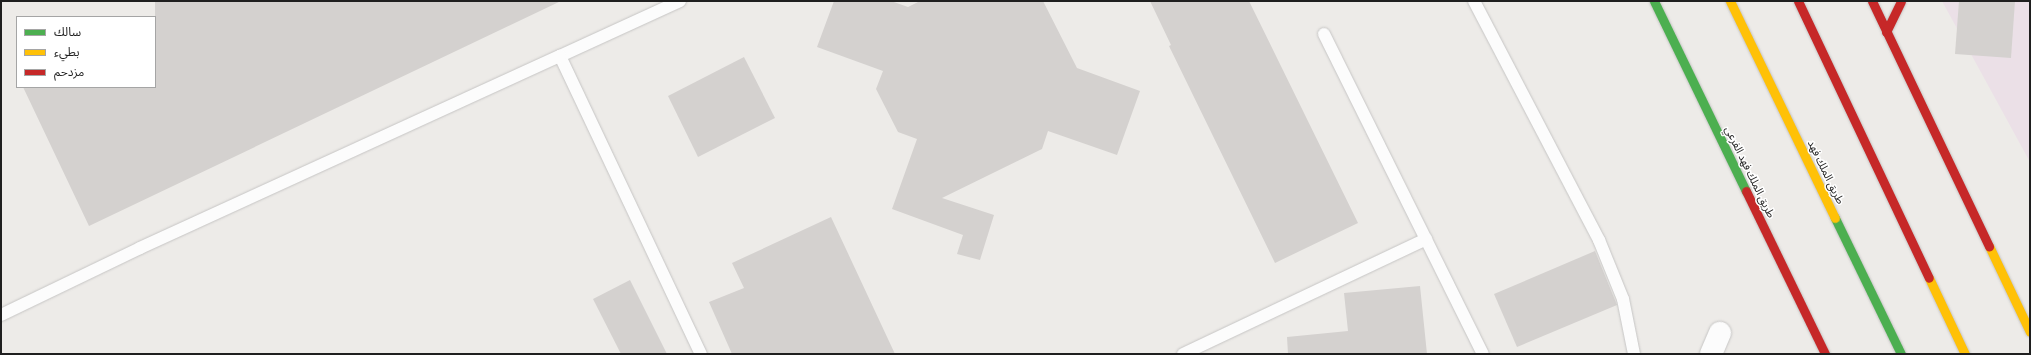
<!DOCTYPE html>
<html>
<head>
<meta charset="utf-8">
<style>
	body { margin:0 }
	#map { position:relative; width:2031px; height:355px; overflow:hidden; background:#edebe8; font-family:Manrope,"Noto Sans Arabic",sans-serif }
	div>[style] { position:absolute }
	.industrial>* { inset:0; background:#ebe0e7 }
	.building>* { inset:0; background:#d4d1cf }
	.roads { filter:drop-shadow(0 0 1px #c6c5c4) drop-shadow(0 0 1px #c6c5c4) }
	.lane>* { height:12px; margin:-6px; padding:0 6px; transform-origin:6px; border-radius:6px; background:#fcfcfc }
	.street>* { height:22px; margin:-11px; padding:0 11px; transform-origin:11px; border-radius:11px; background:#fcfcfc }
	.fast>* { height:9px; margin:-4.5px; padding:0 4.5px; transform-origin:4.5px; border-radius:4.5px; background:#4caf50 }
	.slow>* { height:9px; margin:-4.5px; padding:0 4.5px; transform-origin:4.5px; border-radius:4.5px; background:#ffc107 }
	.jam>* { height:9px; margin:-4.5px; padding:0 4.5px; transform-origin:4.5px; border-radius:4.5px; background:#c62828 }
	span { translate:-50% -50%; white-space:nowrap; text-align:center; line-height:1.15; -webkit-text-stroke:3px #fff; paint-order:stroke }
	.street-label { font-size:11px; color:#1f1f1f }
	.frame { position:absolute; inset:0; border:2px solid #1f1f1f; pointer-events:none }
	.legend { position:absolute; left:16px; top:16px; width:140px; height:72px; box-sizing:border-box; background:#fff; border:1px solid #a5a5a5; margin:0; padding:5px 7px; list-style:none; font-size:12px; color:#1f1f1f }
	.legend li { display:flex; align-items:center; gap:8px; height:20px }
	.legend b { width:20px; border:1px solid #a5a5a5 }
</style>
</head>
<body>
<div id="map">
	<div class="industrial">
		<i style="clip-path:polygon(1942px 1px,2030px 1px,2030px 162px)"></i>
	</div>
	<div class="building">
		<i style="clip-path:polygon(155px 1px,561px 1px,89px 226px,23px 87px,155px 87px)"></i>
		<i style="clip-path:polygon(834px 1px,891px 1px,908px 7px,920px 1px,1043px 1px,1077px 68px,1140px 91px,1117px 155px,1048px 131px,1042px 149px,942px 198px,994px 215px,980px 260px,957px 254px,963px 235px,892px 209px,917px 139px,898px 132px,876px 89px,883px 71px,817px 47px)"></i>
		<i style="clip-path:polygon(1150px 1px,1249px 1px,1358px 223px,1275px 263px,1169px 46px,1171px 45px)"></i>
		<i style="clip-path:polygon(1959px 1px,2015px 1px,2011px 58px,1955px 54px)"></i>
		<i style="clip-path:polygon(744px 57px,775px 118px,698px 157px,668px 96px)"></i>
		<i style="clip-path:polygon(831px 217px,895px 354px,732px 354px,709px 302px,744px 288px,732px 263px)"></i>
		<i style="clip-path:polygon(1595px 251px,1617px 305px,1517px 347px,1494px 294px)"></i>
		<i style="clip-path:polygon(630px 280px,667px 354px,621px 354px,593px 299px)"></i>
		<i style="clip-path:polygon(1420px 286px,1427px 354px,1288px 354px,1287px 337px,1348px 331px,1344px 293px)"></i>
	</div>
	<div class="roads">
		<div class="lane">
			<i style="left:680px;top:1px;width:132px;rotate:155.4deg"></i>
			<i style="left:560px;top:56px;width:330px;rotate:64.7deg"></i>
			<i style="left:1474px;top:1px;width:270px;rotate:62.4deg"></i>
			<i style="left:1599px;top:240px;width:64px;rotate:67.9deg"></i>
			<i style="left:1623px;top:299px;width:56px;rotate:78.7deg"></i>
			<i style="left:1324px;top:34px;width:357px;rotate:63.6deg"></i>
			<i style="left:1px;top:315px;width:154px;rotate:-25.7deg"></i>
			<i style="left:140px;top:248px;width:462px;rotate:-24.6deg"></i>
			<i style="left:1183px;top:354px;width:269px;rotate:-25.3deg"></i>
		</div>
		<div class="street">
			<i style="left:1711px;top:354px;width:23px;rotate:-67deg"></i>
		</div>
		<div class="fast">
			<i style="left:1654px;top:1px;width:211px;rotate:64.2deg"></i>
			<i style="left:1835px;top:218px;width:151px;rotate:64.1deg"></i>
		</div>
		<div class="slow">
			<i style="left:1730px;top:1px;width:241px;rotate:64.2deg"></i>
			<i style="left:1989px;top:246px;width:95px;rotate:64.5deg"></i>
			<i style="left:1929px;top:278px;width:84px;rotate:64.7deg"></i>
		</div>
		<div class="jam">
			<i style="left:1798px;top:1px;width:306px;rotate:64.7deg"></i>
			<i style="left:1872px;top:1px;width:272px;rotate:64.5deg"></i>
			<i style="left:1886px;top:32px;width:34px;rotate:-64deg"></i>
			<i style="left:1746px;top:191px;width:181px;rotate:64.1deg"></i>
		</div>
	</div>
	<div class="street-label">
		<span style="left:1750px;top:172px;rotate:64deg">طريق الملك فهد الفرعي</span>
		<span style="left:1826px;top:172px;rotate:64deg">طريق الملك فهد</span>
	</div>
	<div class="frame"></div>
	<ul class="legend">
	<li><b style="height:5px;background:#4caf50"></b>سالك</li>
	<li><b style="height:5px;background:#ffc107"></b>بطيء</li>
	<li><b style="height:5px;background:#c62828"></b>مزدحم</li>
	</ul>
</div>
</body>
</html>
